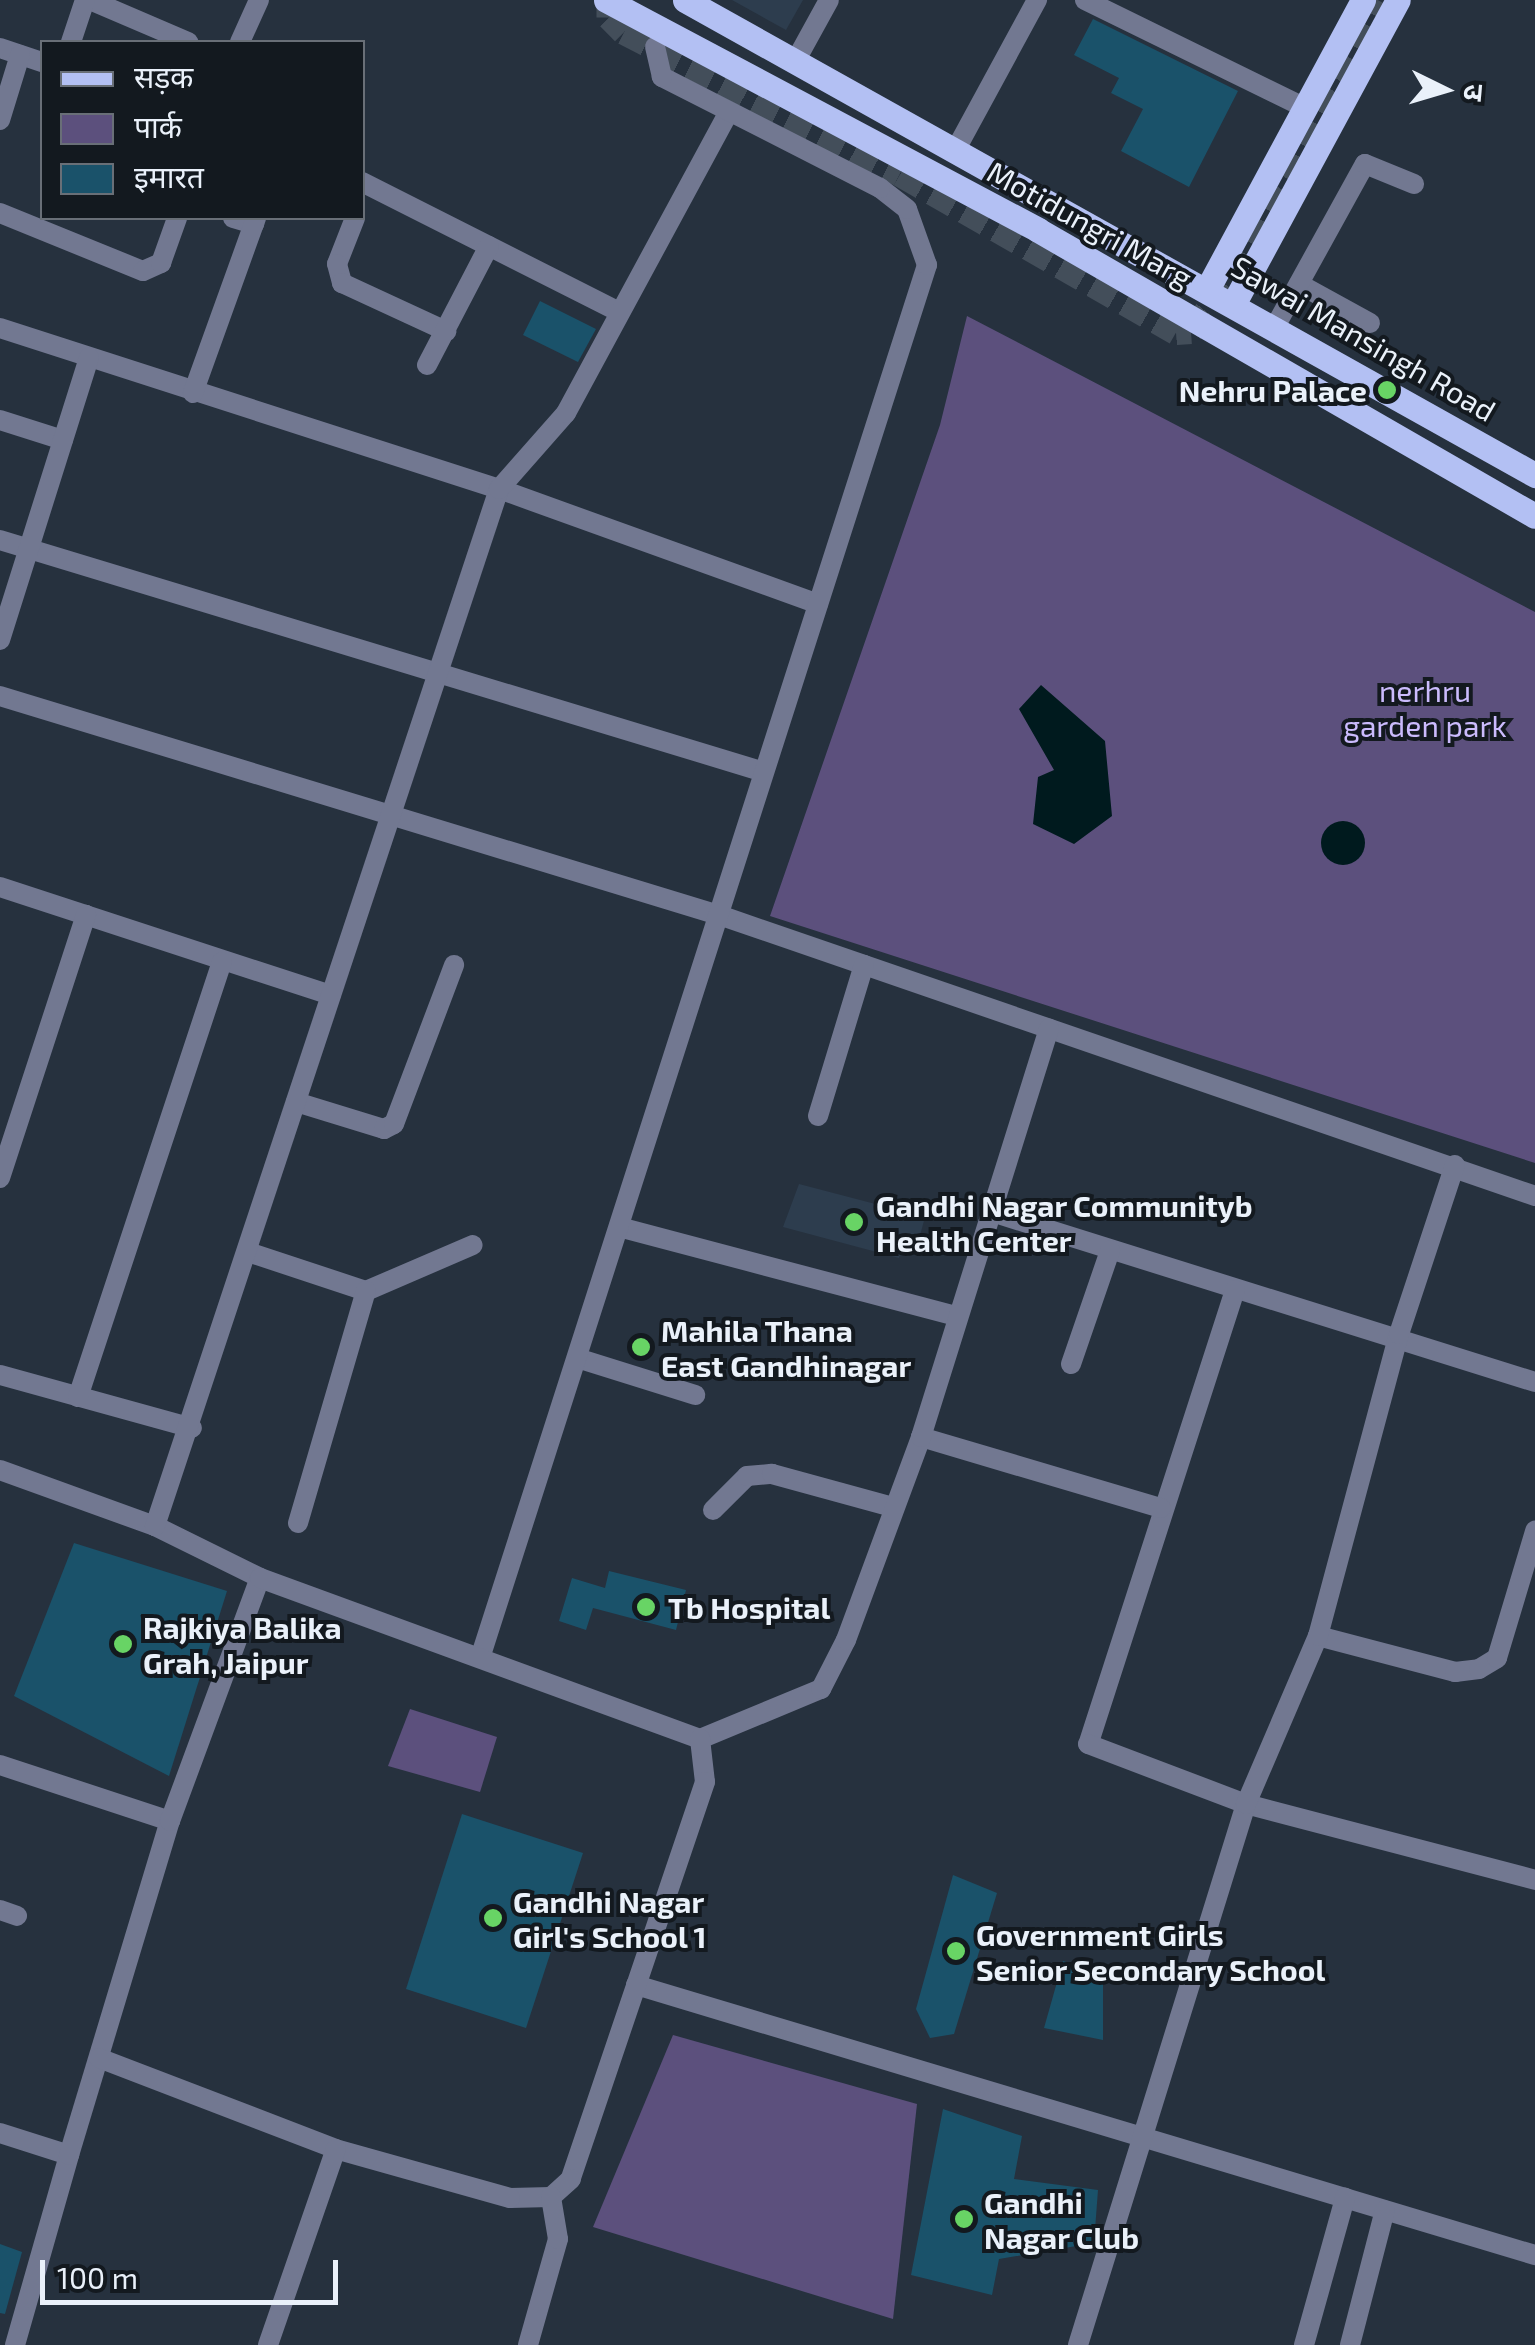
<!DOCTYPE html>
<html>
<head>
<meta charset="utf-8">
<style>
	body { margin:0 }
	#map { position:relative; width:1535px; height:2345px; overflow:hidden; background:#26313e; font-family:"Exo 2","Noto Sans Devanagari",sans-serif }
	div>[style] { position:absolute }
	.built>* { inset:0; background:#2d3d4e }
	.green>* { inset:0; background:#5c507d }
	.water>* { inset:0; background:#001a1e }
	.round { border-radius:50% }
	.building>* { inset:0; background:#1a526a }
	.major-tunnel>* { height:25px; margin-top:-12.5px; transform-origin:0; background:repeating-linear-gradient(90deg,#434e5a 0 25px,transparent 0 37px) }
	.minor>* { height:20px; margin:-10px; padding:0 10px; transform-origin:10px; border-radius:10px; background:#727891 }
	.major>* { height:25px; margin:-12.5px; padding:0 12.5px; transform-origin:12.5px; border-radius:12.5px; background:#b3c0f3 }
	.dots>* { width:28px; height:28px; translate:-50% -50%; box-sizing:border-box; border:5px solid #13191f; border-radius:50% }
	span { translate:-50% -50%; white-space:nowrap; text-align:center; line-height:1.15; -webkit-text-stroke:8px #13191f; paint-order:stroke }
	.street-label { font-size:30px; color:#eaf1fa }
	.poi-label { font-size:30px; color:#eaf1fa; font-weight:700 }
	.right { translate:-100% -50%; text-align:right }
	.left { translate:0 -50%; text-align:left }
	.park-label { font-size:30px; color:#cbbbfd }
	.legend { position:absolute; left:40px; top:40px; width:325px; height:180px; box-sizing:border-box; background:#13191f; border:2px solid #696f77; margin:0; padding:12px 18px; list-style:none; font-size:30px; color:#eaf1fa }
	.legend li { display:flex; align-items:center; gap:20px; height:50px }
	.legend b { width:50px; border:2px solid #696f77 }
	.north { position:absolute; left:1395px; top:40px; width:100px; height:100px; -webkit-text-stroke:8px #13191f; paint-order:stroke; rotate:95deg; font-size:28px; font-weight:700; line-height:40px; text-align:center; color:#eaf1fa }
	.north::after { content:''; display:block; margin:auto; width:35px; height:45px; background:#eaf1fa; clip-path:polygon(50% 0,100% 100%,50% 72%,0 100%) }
	.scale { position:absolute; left:40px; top:2260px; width:298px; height:45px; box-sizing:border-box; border:5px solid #eaf1fa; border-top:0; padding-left:12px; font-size:30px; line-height:35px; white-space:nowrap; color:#eaf1fa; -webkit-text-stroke:8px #13191f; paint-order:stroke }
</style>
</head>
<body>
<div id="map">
	<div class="built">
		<i style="clip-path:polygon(732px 0,803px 0,786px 30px)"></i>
		<i style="clip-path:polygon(799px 1184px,925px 1217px,915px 1254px,901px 1250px,899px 1258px,783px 1227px)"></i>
	</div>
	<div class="green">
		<i style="clip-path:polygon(967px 316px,1535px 612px,1535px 1163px,770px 916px,940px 425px)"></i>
		<i style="clip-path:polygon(410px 1709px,497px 1737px,480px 1792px,388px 1766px)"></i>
		<i style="clip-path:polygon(673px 2035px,917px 2104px,893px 2319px,593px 2227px)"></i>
	</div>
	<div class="water">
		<i style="clip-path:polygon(1041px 685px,1105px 741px,1112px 816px,1074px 844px,1033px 824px,1038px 777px,1054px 770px,1019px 709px)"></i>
		<i class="round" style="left:1321px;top:821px;width:44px;height:44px"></i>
	</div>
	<div class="building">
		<i style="clip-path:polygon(1093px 19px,1238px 91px,1189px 187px,1121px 151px,1143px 109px,1111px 93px,1119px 78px,1074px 55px)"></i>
		<i style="clip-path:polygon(540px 301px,596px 329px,578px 362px,523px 335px)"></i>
		<i style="clip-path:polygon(74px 1543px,227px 1591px,169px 1776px,14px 1696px)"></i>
		<i style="clip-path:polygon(609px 1571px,686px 1590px,676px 1630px,593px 1608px,586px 1630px,559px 1621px,572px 1578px,605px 1588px)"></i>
		<i style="clip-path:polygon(462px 1814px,583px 1853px,526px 2028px,406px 1989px)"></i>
		<i style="clip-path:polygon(953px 1875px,997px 1893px,954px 2034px,930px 2038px,916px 2009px)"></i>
		<i style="clip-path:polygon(1063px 1961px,1103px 1974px,1103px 2040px,1044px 2028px)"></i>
		<i style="clip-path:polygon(943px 2109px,1022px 2136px,1014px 2179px,1098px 2190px,1094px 2243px,999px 2259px,992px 2295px,911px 2275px)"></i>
		<i style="clip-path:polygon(0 2244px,22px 2252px,5px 2314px,0 2313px)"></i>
	</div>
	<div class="major-tunnel">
		<i style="left:609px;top:1px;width:16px;rotate:90deg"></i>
		<i style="left:609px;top:17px;width:21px;rotate:45deg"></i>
		<i style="left:624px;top:32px;width:310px;rotate:27.2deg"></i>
		<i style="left:900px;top:174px;width:318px;rotate:29.8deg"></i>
		<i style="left:1176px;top:332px;width:15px;rotate:-4deg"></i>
		<i style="left:1191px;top:331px;width:33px;rotate:-52deg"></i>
		<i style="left:1211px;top:305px;width:348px;rotate:-61.2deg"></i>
	</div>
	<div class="minor">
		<i style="left:90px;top:0;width:107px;rotate:23.2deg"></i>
		<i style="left:1085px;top:0;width:245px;rotate:26.1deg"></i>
		<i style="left:71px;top:42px;width:44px;rotate:-71.6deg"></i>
		<i style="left:240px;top:42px;width:46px;rotate:-65.7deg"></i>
		<i style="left:0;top:48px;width:44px;rotate:18.4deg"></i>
		<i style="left:796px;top:60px;width:68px;rotate:-61.2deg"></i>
		<i style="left:0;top:120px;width:68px;rotate:-72.9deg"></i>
		<i style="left:955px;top:151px;width:172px;rotate:-61.5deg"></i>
		<i style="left:362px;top:182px;width:288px;rotate:26.8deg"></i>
		<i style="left:0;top:213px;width:154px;rotate:22.1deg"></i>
		<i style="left:143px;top:271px;width:20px;rotate:-24deg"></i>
		<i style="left:161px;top:263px;width:48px;rotate:-70.4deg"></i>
		<i style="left:233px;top:218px;width:22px;rotate:16deg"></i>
		<i style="left:355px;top:218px;width:49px;rotate:111.4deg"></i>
		<i style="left:337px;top:264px;width:20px;rotate:75deg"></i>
		<i style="left:342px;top:283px;width:115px;rotate:24.8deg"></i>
		<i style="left:1299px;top:284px;width:81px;rotate:28.8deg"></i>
		<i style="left:1276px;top:325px;width:184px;rotate:-61.1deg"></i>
		<i style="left:1365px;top:164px;width:53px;rotate:22.2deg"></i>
		<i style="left:0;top:328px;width:524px;rotate:17.88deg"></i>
		<i style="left:499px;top:489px;width:339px;rotate:19.8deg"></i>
		<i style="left:427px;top:365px;width:134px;rotate:-62.5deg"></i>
		<i style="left:193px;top:393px;width:186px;rotate:-70.2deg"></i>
		<i style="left:0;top:420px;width:66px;rotate:17.6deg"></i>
		<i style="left:0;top:540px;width:798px;rotate:16.89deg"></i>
		<i style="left:0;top:640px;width:296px;rotate:-72.5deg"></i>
		<i style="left:0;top:696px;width:755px;rotate:16.95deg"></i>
		<i style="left:722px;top:916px;width:860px;rotate:19deg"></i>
		<i style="left:0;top:887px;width:348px;rotate:18.1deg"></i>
		<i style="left:296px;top:1102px;width:92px;rotate:17.1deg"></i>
		<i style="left:384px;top:1129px;width:11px;rotate:-27deg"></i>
		<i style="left:394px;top:1124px;width:170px;rotate:-69.3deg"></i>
		<i style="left:818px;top:1116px;width:158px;rotate:-73.1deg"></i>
		<i style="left:0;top:1178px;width:277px;rotate:-71.9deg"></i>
		<i style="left:995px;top:1213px;width:566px;rotate:17.38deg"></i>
		<i style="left:619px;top:1227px;width:349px;rotate:14.8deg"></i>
		<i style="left:248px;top:1252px;width:124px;rotate:18.3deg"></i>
		<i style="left:366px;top:1291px;width:116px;rotate:-23.3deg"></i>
		<i style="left:1235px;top:1290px;width:477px;rotate:107.9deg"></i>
		<i style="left:1088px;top:1744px;width:169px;rotate:20.8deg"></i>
		<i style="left:1246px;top:1804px;width:299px;rotate:14.7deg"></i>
		<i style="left:577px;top:1358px;width:124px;rotate:17.4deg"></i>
		<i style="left:1071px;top:1364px;width:120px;rotate:-71deg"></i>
		<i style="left:0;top:1375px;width:199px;rotate:15.4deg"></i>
		<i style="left:78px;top:1397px;width:458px;rotate:-71.7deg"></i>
		<i style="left:921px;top:1437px;width:250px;rotate:16.5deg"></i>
		<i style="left:0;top:1470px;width:165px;rotate:19.9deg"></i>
		<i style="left:155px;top:1526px;width:117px;rotate:26.3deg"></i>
		<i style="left:713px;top:1510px;width:48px;rotate:-45deg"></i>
		<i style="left:747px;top:1476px;width:25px;rotate:-5deg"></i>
		<i style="left:772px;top:1474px;width:125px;rotate:15.3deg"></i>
		<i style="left:298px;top:1523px;width:242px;rotate:-73.7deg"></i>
		<i style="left:155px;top:1526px;width:1093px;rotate:-71.65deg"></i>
		<i style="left:499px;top:489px;width:101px;rotate:-48.6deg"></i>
		<i style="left:566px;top:413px;width:342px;rotate:-61.6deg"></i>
		<i style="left:1318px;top:1636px;width:142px;rotate:14.7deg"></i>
		<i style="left:1455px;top:1672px;width:24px;rotate:-7deg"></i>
		<i style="left:1479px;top:1669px;width:21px;rotate:-31deg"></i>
		<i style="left:1497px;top:1658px;width:133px;rotate:-73.3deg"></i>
		<i style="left:481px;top:1655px;width:1460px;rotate:-72.21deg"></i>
		<i style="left:927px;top:265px;width:59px;rotate:-109.7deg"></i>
		<i style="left:907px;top:209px;width:34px;rotate:-142deg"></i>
		<i style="left:880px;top:188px;width:245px;rotate:-153deg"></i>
		<i style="left:662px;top:77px;width:31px;rotate:-103deg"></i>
		<i style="left:700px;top:1739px;width:131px;rotate:-22.5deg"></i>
		<i style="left:821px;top:1689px;width:55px;rotate:-63deg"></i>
		<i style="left:846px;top:1640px;width:216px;rotate:-69.7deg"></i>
		<i style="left:921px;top:1437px;width:428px;rotate:-72.6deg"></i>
		<i style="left:0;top:1765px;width:179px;rotate:18.2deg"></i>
		<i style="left:0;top:1910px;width:18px;rotate:19deg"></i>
		<i style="left:636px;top:1985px;width:939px;rotate:16.72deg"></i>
		<i style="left:0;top:2133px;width:72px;rotate:17.7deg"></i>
		<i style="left:15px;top:2345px;width:198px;rotate:-74.1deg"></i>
		<i style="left:69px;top:2155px;width:349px;rotate:-73.2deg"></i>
		<i style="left:170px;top:1821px;width:259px;rotate:-69.7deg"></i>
		<i style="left:260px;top:1578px;width:469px;rotate:20.1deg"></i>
		<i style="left:700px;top:1739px;width:43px;rotate:83.4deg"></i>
		<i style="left:705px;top:1782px;width:419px;rotate:108.7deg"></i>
		<i style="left:571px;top:2179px;width:27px;rotate:138deg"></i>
		<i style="left:551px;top:2197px;width:41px;rotate:178.6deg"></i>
		<i style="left:510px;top:2198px;width:181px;rotate:-164.3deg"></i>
		<i style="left:336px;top:2149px;width:254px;rotate:-159deg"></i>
		<i style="left:268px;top:2345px;width:207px;rotate:-70.9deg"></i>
		<i style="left:528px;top:2345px;width:110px;rotate:-74.2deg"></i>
		<i style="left:558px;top:2239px;width:43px;rotate:-99.5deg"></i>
		<i style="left:1078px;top:2345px;width:566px;rotate:-72.75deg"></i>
		<i style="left:1246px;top:1804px;width:183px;rotate:-66.8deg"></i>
		<i style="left:1318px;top:1636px;width:313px;rotate:-75deg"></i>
		<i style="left:1399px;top:1334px;width:178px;rotate:-71.7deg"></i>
		<i style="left:1304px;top:2345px;width:153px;rotate:-74.4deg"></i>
		<i style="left:1350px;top:2345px;width:139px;rotate:-75.5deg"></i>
	</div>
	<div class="major">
		<i style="left:606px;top:0;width:489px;rotate:28deg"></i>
		<i style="left:1038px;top:230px;width:573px;rotate:29.92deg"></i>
		<i style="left:685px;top:0;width:974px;rotate:29.2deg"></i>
		<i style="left:1209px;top:286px;width:325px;rotate:-61.7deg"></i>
		<i style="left:1235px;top:301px;width:342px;rotate:-61.6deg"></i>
	</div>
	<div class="dots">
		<i style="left:1387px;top:390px;background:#68d465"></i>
		<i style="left:854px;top:1222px;background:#68d465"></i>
		<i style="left:641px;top:1347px;background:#68d465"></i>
		<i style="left:646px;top:1607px;background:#68d465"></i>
		<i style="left:123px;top:1644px;background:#68d465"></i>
		<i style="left:493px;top:1918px;background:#68d465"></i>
		<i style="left:956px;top:1951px;background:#68d465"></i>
		<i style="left:964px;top:2219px;background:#68d465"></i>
	</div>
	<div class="street-label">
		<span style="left:1090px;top:224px;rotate:29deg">Motidungri Marg</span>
		<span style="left:1364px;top:338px;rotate:30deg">Sawai Mansingh Road</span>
	</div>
	<div class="poi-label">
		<span class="right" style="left:1367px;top:390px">Nehru Palace</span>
		<span class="left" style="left:876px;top:1222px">Gandhi Nagar Communityb<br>Health Center</span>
		<span class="left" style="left:661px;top:1347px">Mahila Thana<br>East Gandhinagar</span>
		<span class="left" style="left:668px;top:1607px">Tb Hospital</span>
		<span class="left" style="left:143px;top:1644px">Rajkiya Balika<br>Grah, Jaipur</span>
		<span class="left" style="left:513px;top:1918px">Gandhi Nagar<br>Girl's School 1</span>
		<span class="left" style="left:976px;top:1951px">Government Girls<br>Senior Secondary School</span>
		<span class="left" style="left:984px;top:2219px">Gandhi<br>Nagar Club</span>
	</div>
	<div class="park-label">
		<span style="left:1425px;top:707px">nerhru<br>garden park</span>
	</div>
	<ul class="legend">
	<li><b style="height:12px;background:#b3c0f3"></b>सड़क</li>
	<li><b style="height:28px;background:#5c507d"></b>पार्क</li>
	<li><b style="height:28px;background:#1a526a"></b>इमारत</li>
	</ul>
	<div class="north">उ</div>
	<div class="scale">100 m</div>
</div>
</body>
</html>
